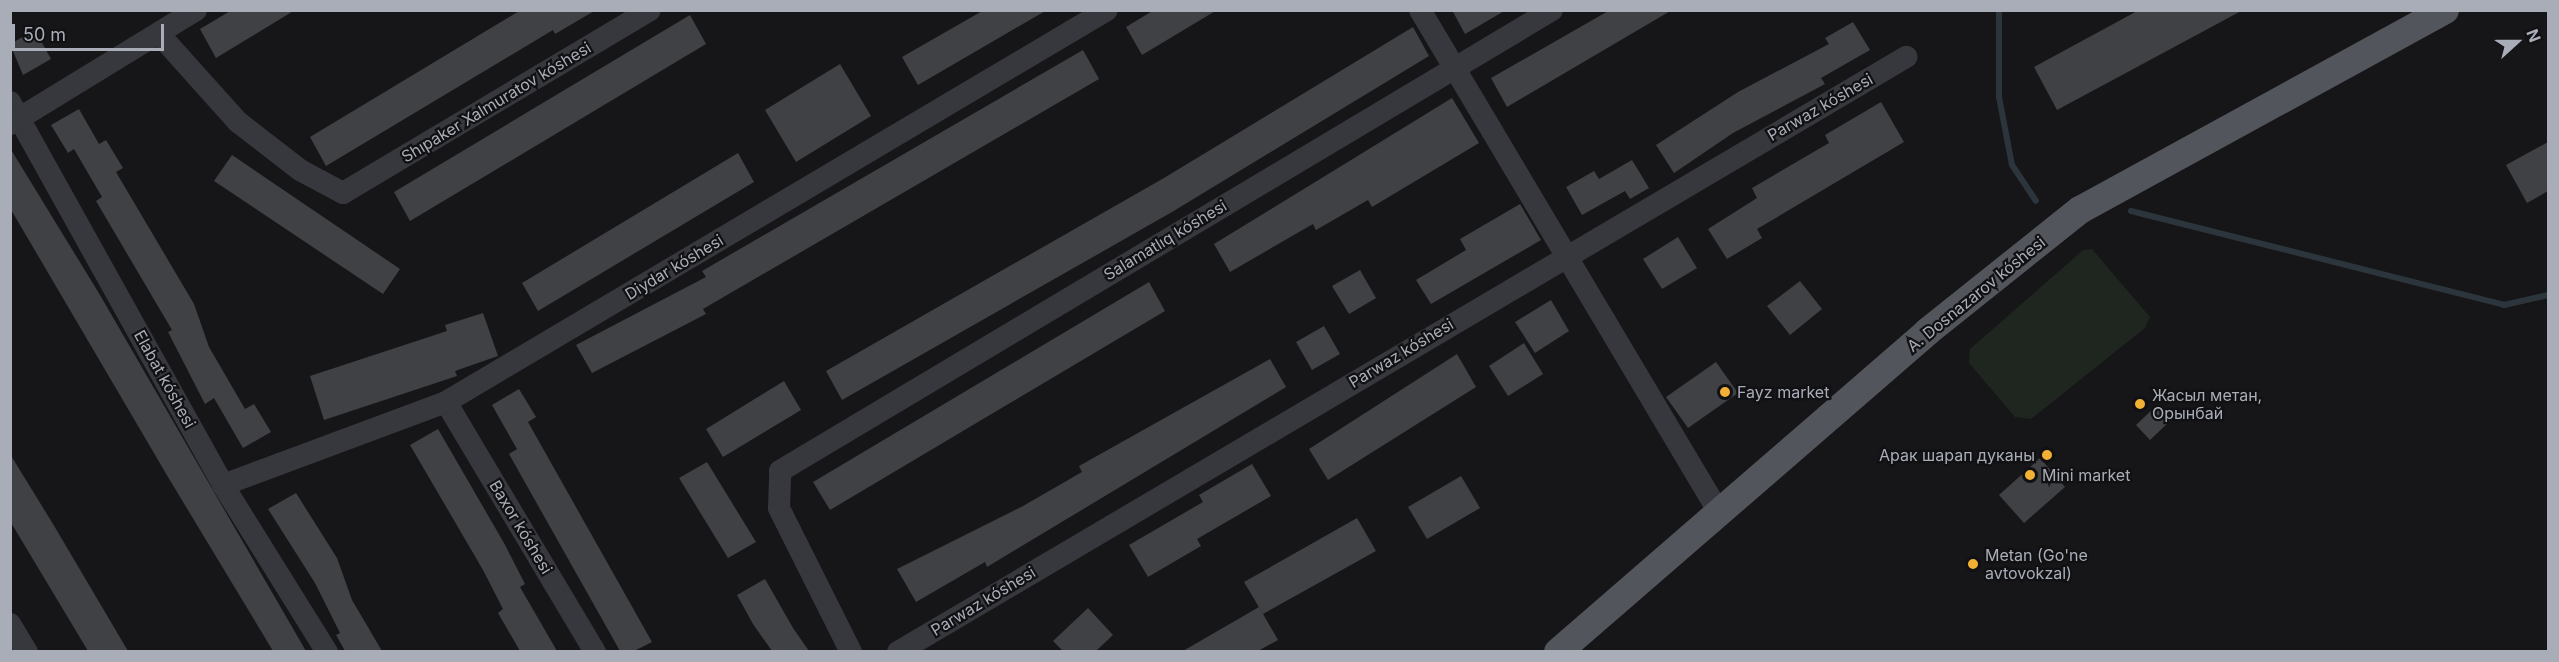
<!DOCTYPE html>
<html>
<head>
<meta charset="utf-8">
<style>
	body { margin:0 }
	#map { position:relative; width:2559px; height:662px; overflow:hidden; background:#161618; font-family:Inter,sans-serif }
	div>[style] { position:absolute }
	.green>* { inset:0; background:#1e261f }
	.stream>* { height:6px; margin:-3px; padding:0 3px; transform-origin:3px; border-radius:3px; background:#2c353c }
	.building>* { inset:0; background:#404145 }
	.minor>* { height:22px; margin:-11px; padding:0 11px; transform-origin:11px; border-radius:11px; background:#37383d }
	.major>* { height:28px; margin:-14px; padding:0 14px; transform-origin:14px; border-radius:14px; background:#53555c }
	.dots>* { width:16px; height:16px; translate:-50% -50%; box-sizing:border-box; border:3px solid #111113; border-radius:50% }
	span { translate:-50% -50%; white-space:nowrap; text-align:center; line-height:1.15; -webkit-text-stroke:4.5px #111113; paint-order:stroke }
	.street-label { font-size:16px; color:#a8adb8 }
	.poi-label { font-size:16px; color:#a8adb8 }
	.left { translate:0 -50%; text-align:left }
	.right { translate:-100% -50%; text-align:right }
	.frame { position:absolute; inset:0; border:12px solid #a8adb8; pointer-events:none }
	.north { position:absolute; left:2487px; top:12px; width:60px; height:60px; -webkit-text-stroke:4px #111113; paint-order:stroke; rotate:69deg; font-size:16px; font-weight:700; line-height:24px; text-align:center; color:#a8adb8 }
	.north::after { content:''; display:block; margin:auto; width:21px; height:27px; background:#a8adb8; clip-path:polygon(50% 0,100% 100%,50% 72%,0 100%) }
	.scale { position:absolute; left:12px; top:24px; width:152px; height:27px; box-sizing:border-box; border:3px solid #a8adb8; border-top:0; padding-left:8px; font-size:18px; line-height:21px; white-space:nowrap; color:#a8adb8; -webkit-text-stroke:4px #111113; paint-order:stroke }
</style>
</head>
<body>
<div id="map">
	<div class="green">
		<i style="clip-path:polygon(2092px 249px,2150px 317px,2145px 328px,2031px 419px,2015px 417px,1969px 363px,1970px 349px,2083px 250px)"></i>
	</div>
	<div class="stream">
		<i style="left:1999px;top:10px;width:87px;rotate:90deg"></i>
		<i style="left:1999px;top:97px;width:69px;rotate:79.2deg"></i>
		<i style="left:2012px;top:165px;width:43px;rotate:56.3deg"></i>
		<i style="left:2131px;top:211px;width:385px;rotate:14.1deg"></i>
		<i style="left:2504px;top:305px;width:45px;rotate:-12.8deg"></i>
	</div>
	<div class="building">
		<i style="clip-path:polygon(232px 10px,295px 10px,216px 58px,200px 29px)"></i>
		<i style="clip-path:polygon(521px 10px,596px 10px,555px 34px,553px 30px,326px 166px,310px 137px)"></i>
		<i style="clip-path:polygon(984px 10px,1047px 10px,918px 85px,902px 57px)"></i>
		<i style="clip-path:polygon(1154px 10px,1217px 10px,1142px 55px,1126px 27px)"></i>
		<i style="clip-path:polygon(1452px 10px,1506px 10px,1465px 34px)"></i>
		<i style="clip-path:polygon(1610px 10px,1672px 10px,1507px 107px,1491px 78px)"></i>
		<i style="clip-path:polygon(2139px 10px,2243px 10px,2057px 110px,2034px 67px)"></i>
		<i style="clip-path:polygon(690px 15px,706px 44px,410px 221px,394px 192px)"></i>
		<i style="clip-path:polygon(1853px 22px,1870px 50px,1821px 78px,1825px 84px,1733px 133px,1674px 173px,1656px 145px,1738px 92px,1829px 44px,1825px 38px)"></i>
		<i style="clip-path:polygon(1413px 27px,1429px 56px,1172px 212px,842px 400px,826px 371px,1164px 178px)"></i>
		<i style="clip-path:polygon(35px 30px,51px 59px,23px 75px,10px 44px)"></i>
		<i style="clip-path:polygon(1083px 50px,1099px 79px,703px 309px,706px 314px,592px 373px,576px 345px,706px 277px,702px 271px)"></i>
		<i style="clip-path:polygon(840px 64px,871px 116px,796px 162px,765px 110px)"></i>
		<i style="clip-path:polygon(1452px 98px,1479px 143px,1372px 207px,1368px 200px,1316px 230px,1313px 224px,1230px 272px,1214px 244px)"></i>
		<i style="clip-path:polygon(1881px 102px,1904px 142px,1757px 229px,1762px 238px,1727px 259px,1708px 229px,1757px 198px,1752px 188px,1829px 143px,1825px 135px)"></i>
		<i style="clip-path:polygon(79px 109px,99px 144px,106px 140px,123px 168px,116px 172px,194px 304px,209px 347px,245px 409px,254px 404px,271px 432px,243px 448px,214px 398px,205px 404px,168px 332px,172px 330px,96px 201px,102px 197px,74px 149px,68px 153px,51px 125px)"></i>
		<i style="clip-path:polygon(2548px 142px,2548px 191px,2527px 203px,2506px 165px)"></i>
		<i style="clip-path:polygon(10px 148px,100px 295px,306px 651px,273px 651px,168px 477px,10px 208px)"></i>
		<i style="clip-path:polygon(738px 153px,754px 182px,538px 311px,522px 283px)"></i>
		<i style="clip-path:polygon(232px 155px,400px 269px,383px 294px,214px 181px)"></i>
		<i style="clip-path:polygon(1632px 160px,1649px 188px,1630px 199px,1625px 191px,1582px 215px,1566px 187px,1594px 171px,1599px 179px)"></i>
		<i style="clip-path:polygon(1520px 204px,1541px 240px,1431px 304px,1416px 280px,1466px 250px,1460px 239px)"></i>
		<i style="clip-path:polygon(1678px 237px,1697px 268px,1662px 289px,1643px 259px)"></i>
		<i style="clip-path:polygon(1360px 270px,1376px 298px,1349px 314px,1332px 286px)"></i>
		<i style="clip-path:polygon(1800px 281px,1822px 309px,1790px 335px,1767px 306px)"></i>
		<i style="clip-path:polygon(1149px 282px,1165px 311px,830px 510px,813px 482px)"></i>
		<i style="clip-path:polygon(1551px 300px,1569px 331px,1535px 353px,1515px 322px)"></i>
		<i style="clip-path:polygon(483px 313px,498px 356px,455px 371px,457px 376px,324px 420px,310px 376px,447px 331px,445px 325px)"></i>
		<i style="clip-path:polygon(1324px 326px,1340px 354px,1312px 370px,1296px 342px)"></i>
		<i style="clip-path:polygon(1524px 343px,1543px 374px,1508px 396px,1489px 366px)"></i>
		<i style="clip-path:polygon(1457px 354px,1476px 387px,1328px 480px,1309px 449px)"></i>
		<i style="clip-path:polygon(1270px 359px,1286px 387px,987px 567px,985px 562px,916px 602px,897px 569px,1023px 506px,1082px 472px,1079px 466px)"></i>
		<i style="clip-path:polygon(1716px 362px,1738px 393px,1688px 428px,1666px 397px)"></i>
		<i style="clip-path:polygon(784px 381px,801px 410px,723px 457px,706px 429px)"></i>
		<i style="clip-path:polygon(519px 389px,536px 417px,528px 422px,652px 642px,634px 651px,620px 651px,509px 454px,517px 449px,492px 405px)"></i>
		<i style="clip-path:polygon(2156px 406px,2170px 421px,2150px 440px,2136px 425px)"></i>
		<i style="clip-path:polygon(438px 429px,504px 543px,525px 584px,520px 587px,557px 651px,520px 651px,498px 613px,503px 609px,483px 570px,410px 445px)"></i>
		<i style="clip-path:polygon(10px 454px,53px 524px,128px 651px,88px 651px,10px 521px)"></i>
		<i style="clip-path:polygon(2040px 458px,2065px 487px,2024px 523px,1999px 495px)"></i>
		<i style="clip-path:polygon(707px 462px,756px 542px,728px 558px,679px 478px)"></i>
		<i style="clip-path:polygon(1252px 464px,1271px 496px,1197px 539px,1201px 546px,1148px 577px,1129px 545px,1203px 502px,1199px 495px)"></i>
		<i style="clip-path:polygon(1461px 476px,1480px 508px,1427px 539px,1408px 507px)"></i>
		<i style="clip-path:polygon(296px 493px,337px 558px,352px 600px,382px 651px,345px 651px,336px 635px,340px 633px,315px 583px,268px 509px)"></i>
		<i style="clip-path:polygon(1357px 518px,1376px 551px,1263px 614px,1244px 582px)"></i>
		<i style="clip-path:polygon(765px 579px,793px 628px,809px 651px,772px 651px,753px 624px,737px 595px)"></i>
		<i style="clip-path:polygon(1259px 607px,1278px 640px,1258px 651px,1183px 651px)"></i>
		<i style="clip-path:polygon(1088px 608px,1113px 635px,1096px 651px,1063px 651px,1053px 641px)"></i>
	</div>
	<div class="minor">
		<i style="left:1420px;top:10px;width:587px;rotate:59.24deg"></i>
		<i style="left:159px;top:34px;width:118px;rotate:48.1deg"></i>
		<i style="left:238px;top:122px;width:78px;rotate:37.7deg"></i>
		<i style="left:300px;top:170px;width:49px;rotate:28.1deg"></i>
		<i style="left:343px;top:193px;width:357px;rotate:-30.8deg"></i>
		<i style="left:10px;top:102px;width:438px;rotate:60.9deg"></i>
		<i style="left:223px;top:485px;width:197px;rotate:58.1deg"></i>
		<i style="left:10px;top:124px;width:218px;rotate:-31.5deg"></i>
		<i style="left:446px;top:402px;width:291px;rotate:59.2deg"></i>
		<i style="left:223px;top:485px;width:238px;rotate:-20.4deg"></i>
		<i style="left:446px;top:402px;width:768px;rotate:-30.67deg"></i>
		<i style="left:10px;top:624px;width:33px;rotate:59deg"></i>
		<i style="left:851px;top:652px;width:161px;rotate:-116.6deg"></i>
		<i style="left:779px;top:508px;width:37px;rotate:-88deg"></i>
		<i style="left:780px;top:471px;width:899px;rotate:-30.84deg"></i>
		<i style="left:898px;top:652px;width:1171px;rotate:-30.55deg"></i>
	</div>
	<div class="major">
		<i style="left:1558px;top:652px;width:488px;rotate:-40.9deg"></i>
		<i style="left:1927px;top:332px;width:196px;rotate:-38.6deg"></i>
		<i style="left:2080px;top:210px;width:416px;rotate:-28.7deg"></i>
	</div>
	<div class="dots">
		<i style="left:1725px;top:392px;background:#f2b134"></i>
		<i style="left:2140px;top:404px;background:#f2b134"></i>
		<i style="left:2047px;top:455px;background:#f2b134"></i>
		<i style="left:2030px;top:475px;background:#f2b134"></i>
		<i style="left:1973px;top:564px;background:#f2b134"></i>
	</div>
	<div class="street-label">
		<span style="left:496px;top:102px;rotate:-31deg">Shıpaker Xalmuratov kóshesi</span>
		<span style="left:1820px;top:107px;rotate:-30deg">Parwaz kóshesi</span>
		<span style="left:1165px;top:240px;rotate:-31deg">Salamatlıq kóshesi</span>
		<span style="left:674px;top:267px;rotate:-31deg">Diydar kóshesi</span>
		<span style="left:1976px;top:294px;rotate:-39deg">A. Dosnazarov kóshesi</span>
		<span style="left:1401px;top:353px;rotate:-31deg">Parwaz kóshesi</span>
		<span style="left:165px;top:379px;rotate:61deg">Elabat kóshesi</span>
		<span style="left:521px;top:527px;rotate:59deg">Baxor kóshesi</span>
		<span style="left:983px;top:601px;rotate:-31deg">Parwaz kóshesi</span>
	</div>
	<div class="poi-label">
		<span class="left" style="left:1737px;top:392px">Fayz market</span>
		<span class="left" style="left:2152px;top:404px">Жасыл метан,<br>Орынбай</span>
		<span class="right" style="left:2035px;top:455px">Арак шарап дуканы</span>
		<span class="left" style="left:2042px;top:475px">Mini market</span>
		<span class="left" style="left:1985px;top:564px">Metan (Go'ne<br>avtovokzal)</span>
	</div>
	<div class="frame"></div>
	<div class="north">N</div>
	<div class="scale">50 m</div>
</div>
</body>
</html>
